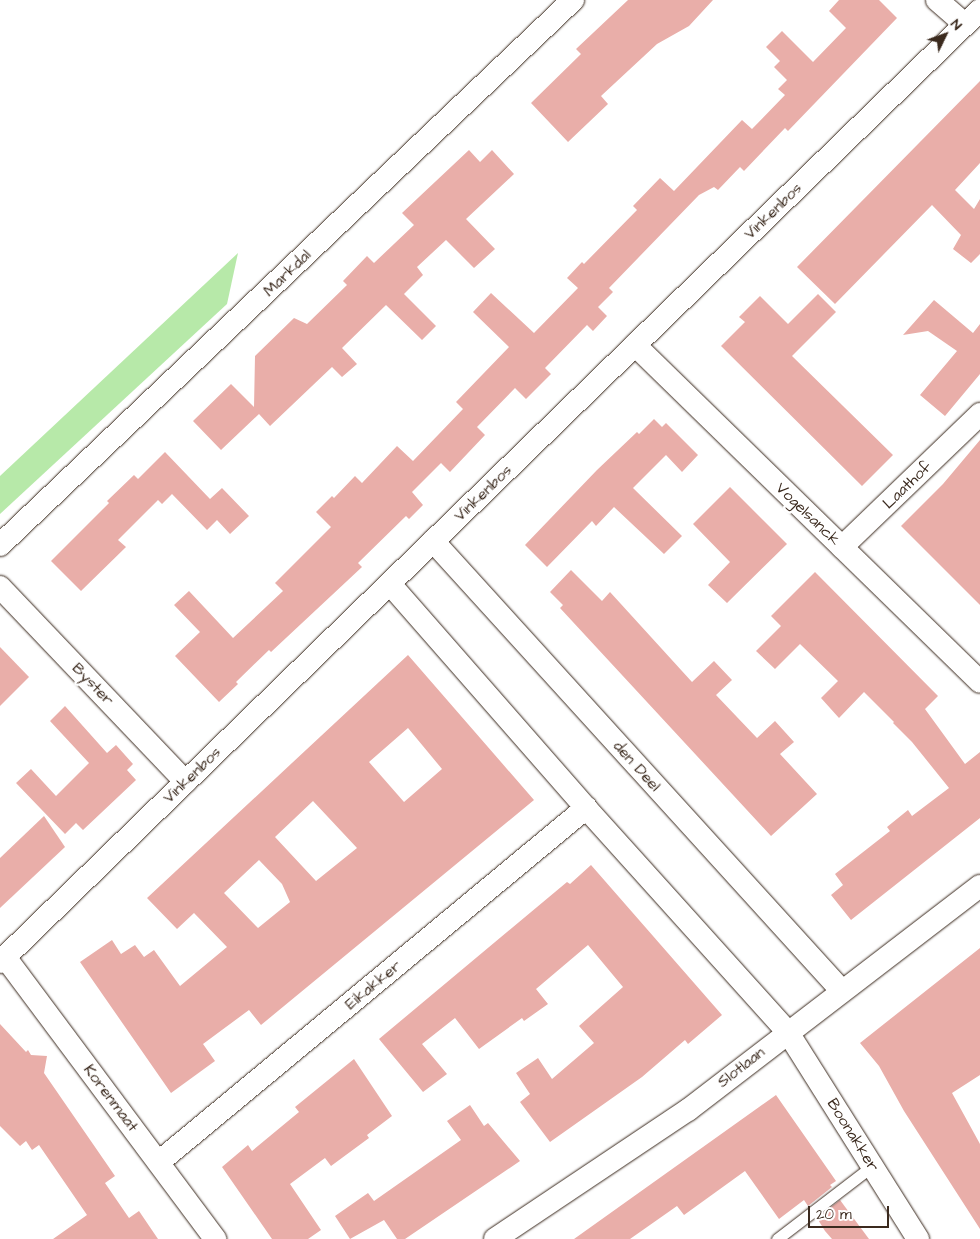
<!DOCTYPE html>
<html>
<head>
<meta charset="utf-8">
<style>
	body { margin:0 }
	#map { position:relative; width:980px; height:1239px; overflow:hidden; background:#fff; font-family:"Architects Daughter",sans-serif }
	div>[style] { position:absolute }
	.green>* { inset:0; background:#b7e9a9 }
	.building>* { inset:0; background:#e9aea9 }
	.roads { filter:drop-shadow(0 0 1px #3b2a1e) drop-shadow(0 0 1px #3b2a1e) }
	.lane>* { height:11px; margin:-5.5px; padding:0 5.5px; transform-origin:5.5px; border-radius:5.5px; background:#fff }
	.street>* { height:22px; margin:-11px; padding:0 11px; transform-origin:11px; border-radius:11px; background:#fff }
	span { translate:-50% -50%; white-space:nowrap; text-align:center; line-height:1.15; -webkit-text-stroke:5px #fff; paint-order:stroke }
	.street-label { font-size:16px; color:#3b2a1e }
	.north { position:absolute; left:920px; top:10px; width:50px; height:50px; -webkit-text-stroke:4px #fff; paint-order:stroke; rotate:48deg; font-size:14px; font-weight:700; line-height:20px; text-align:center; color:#3b2a1e }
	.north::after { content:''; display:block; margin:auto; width:18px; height:22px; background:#3b2a1e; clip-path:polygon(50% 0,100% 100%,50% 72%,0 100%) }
	.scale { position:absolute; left:808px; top:1206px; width:81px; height:22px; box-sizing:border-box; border:2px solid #3b2a1e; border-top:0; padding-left:6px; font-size:15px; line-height:18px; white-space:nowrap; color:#3b2a1e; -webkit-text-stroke:4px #fff; paint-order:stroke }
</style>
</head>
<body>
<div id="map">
	<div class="green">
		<i style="clip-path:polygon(238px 253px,227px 304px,0 514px,0 476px)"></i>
	</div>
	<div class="building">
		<i style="clip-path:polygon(628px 0,713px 0,689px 26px,657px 44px,601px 96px,608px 104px,568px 142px,531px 103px,581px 54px,576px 49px)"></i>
		<i style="clip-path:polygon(839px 0,879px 0,897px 18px,788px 131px,785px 128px,744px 171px,740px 167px,718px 190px,714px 187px,699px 195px,609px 288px,613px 292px,598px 307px,607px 316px,593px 331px,587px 325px,545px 368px,551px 374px,526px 399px,515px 388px,477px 427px,485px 435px,450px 472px,441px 463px,412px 492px,423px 505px,409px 519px,406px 516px,358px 563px,362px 567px,271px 652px,269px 650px,236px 682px,238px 684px,219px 702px,175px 656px,200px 632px,174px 605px,189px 591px,233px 638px,283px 591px,275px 583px,331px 527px,316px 512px,332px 496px,334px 498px,355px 476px,362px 483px,397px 446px,413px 461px,463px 409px,456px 402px,509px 347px,473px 312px,491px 293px,534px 333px,578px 288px,567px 278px,582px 262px,584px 264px,637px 210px,633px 206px,660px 178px,674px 191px,742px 120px,752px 129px,785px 95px,778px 89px,787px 80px,774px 67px,780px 61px,766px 47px,782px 31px,813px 62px,846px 28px,829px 11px)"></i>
		<i style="clip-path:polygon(980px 81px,980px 163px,955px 190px,974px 209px,980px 199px,980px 254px,971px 263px,953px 249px,961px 235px,932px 205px,835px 304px,797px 267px)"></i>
		<i style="clip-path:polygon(469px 150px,480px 162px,492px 150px,514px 174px,466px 219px,495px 249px,474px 268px,446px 240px,417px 267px,423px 275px,404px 294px,436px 326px,422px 340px,386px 305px,342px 348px,357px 364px,342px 377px,332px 367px,270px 426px,259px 414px,221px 450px,193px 421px,231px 384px,254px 407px,255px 356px,294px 318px,307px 324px,347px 285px,343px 281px,367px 256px,374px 263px,414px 225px,402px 213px)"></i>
		<i style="clip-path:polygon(818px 294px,836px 312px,792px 356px,893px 455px,862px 486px,721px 346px,745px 322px,739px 317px,760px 296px,788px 324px)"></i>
		<i style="clip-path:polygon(934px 300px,973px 333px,980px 324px,980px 374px,945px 416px,920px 395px,957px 351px,928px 331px,903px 335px)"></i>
		<i style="clip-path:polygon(654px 419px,662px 427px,666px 423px,698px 455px,682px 472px,666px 455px,633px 488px,682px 536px,664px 554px,614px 507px,596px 526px,592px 521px,547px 567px,525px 545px,597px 470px,637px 432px,639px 434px)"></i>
		<i style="clip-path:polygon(980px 440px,980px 605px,901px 526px,943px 484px)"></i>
		<i style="clip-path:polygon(165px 452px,210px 499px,222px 488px,249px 516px,230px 534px,217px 520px,207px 530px,172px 494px,162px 504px,158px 500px,118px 540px,126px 547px,81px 591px,51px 561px,109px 503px,107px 501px,134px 475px,138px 479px)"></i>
		<i style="clip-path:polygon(730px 487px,787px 544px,727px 603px,708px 585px,730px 562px,693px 524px)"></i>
		<i style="clip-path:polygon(571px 570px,602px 601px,610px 592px,692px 682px,714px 661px,732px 680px,716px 695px,757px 738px,775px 721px,794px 742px,780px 754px,817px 794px,771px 836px,560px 608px,563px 605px,550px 592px)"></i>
		<i style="clip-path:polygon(815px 572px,938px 696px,925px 709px,965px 764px,980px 752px,980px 818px,851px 920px,831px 895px,843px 885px,835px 874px,890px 831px,887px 827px,908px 810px,912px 816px,949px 788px,912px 742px,893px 723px,894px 722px,864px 692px,839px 718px,821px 698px,838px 681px,800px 644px,775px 669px,756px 651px,781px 626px,771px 616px)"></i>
		<i style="clip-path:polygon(0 647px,29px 677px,0 706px)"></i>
		<i style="clip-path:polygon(evenodd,408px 655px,534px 800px,261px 1025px,249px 1010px,203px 1044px,215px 1061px,171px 1093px,80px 962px,112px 940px,121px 954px,135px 945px,144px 957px,154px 950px,180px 986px,227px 947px,194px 913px,177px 929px,147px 898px,408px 655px,408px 728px,442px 769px,404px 802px,369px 762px,408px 728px,408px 655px,313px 801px,357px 848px,316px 881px,275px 837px,313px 801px,408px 655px,259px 860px,282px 884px,290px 902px,258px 928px,224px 893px,259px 860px)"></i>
		<i style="clip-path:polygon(65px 706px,107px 753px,116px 745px,133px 764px,127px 770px,136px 780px,83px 830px,76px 823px,65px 834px,16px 783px,31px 769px,56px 796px,89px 763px,50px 721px)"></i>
		<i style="clip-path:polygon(44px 816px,65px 847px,0 908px,0 858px)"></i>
		<i style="clip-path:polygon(591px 865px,722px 1015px,688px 1044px,685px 1040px,642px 1077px,550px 1142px,520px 1102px,530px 1094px,516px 1073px,538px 1058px,552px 1079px,594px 1043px,579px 1026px,623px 987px,588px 945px,536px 989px,548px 1004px,524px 1021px,522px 1018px,479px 1049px,455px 1018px,422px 1044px,447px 1074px,423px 1092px,379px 1039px,567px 882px,570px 884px)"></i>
		<i style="clip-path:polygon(980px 948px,980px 1075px,952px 1093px,980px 1144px,980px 1229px,904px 1111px,879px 1066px,860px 1043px)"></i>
		<i style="clip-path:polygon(0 1024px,26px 1052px,28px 1050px,31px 1055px,47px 1056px,44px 1073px,115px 1176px,105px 1183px,129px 1218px,139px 1211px,158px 1239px,53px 1239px,87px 1215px,39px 1145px,32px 1150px,26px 1141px,20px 1146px,0 1126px)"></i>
		<i style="clip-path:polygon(354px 1059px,392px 1116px,367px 1135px,369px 1138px,331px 1166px,325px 1158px,290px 1184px,321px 1230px,308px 1239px,272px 1239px,222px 1167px,248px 1145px,252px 1151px,299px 1112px,295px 1107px)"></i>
		<i style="clip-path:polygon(776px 1095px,836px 1181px,830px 1185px,832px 1187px,808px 1206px,804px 1200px,779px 1219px,745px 1171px,684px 1215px,677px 1206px,630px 1239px,574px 1239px)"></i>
		<i style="clip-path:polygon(470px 1105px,484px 1126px,488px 1123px,520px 1161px,405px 1239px,397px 1239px,384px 1220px,350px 1239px,335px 1216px,368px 1193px,374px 1201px,461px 1140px,447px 1121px)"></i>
		<i style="clip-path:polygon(840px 1200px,869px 1239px,832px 1239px,825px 1231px,817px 1218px)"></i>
	</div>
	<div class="roads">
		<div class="lane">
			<i style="left:777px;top:1239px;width:120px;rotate:-37.5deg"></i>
		</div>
		<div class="street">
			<i style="left:937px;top:0;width:37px;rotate:41deg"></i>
			<i style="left:635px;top:345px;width:482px;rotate:44.3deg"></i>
			<i style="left:433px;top:541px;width:607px;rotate:47.74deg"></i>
			<i style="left:0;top:545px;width:791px;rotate:-43.57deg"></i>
			<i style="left:842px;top:547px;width:192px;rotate:-43.9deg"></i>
			<i style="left:390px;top:584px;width:298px;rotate:48.8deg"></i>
			<i style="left:586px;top:808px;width:300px;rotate:48deg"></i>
			<i style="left:787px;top:1031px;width:246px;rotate:57.8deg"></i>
			<i style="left:0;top:587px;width:269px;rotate:46.4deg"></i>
			<i style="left:5px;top:957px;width:352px;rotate:53.3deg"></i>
			<i style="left:0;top:962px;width:1366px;rotate:-44.17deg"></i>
			<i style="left:159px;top:1162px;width:555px;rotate:-39.66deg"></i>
			<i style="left:495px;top:1239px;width:232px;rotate:-33.8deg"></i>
			<i style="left:688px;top:1110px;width:368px;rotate:-37.5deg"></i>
		</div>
	</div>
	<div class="street-label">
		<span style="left:773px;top:211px;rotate:-44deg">Vinkenbos</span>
		<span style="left:287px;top:273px;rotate:-44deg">Markdal</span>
		<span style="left:907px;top:485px;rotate:-44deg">Laathof</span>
		<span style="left:483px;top:493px;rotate:-44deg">Vinkenbos</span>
		<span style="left:808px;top:514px;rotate:44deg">Vogelsanck</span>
		<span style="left:93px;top:684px;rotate:46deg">Byster</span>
		<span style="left:637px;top:766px;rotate:48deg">den Deel</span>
		<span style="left:192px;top:775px;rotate:-44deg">Vinkenbos</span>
		<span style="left:373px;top:985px;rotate:-40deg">Eikakker</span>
		<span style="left:741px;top:1067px;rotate:-38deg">Slotlaan</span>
		<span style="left:111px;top:1098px;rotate:53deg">Korenmaat</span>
		<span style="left:853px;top:1135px;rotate:58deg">Boonakker</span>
	</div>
	<div class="north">N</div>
	<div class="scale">20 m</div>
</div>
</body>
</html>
